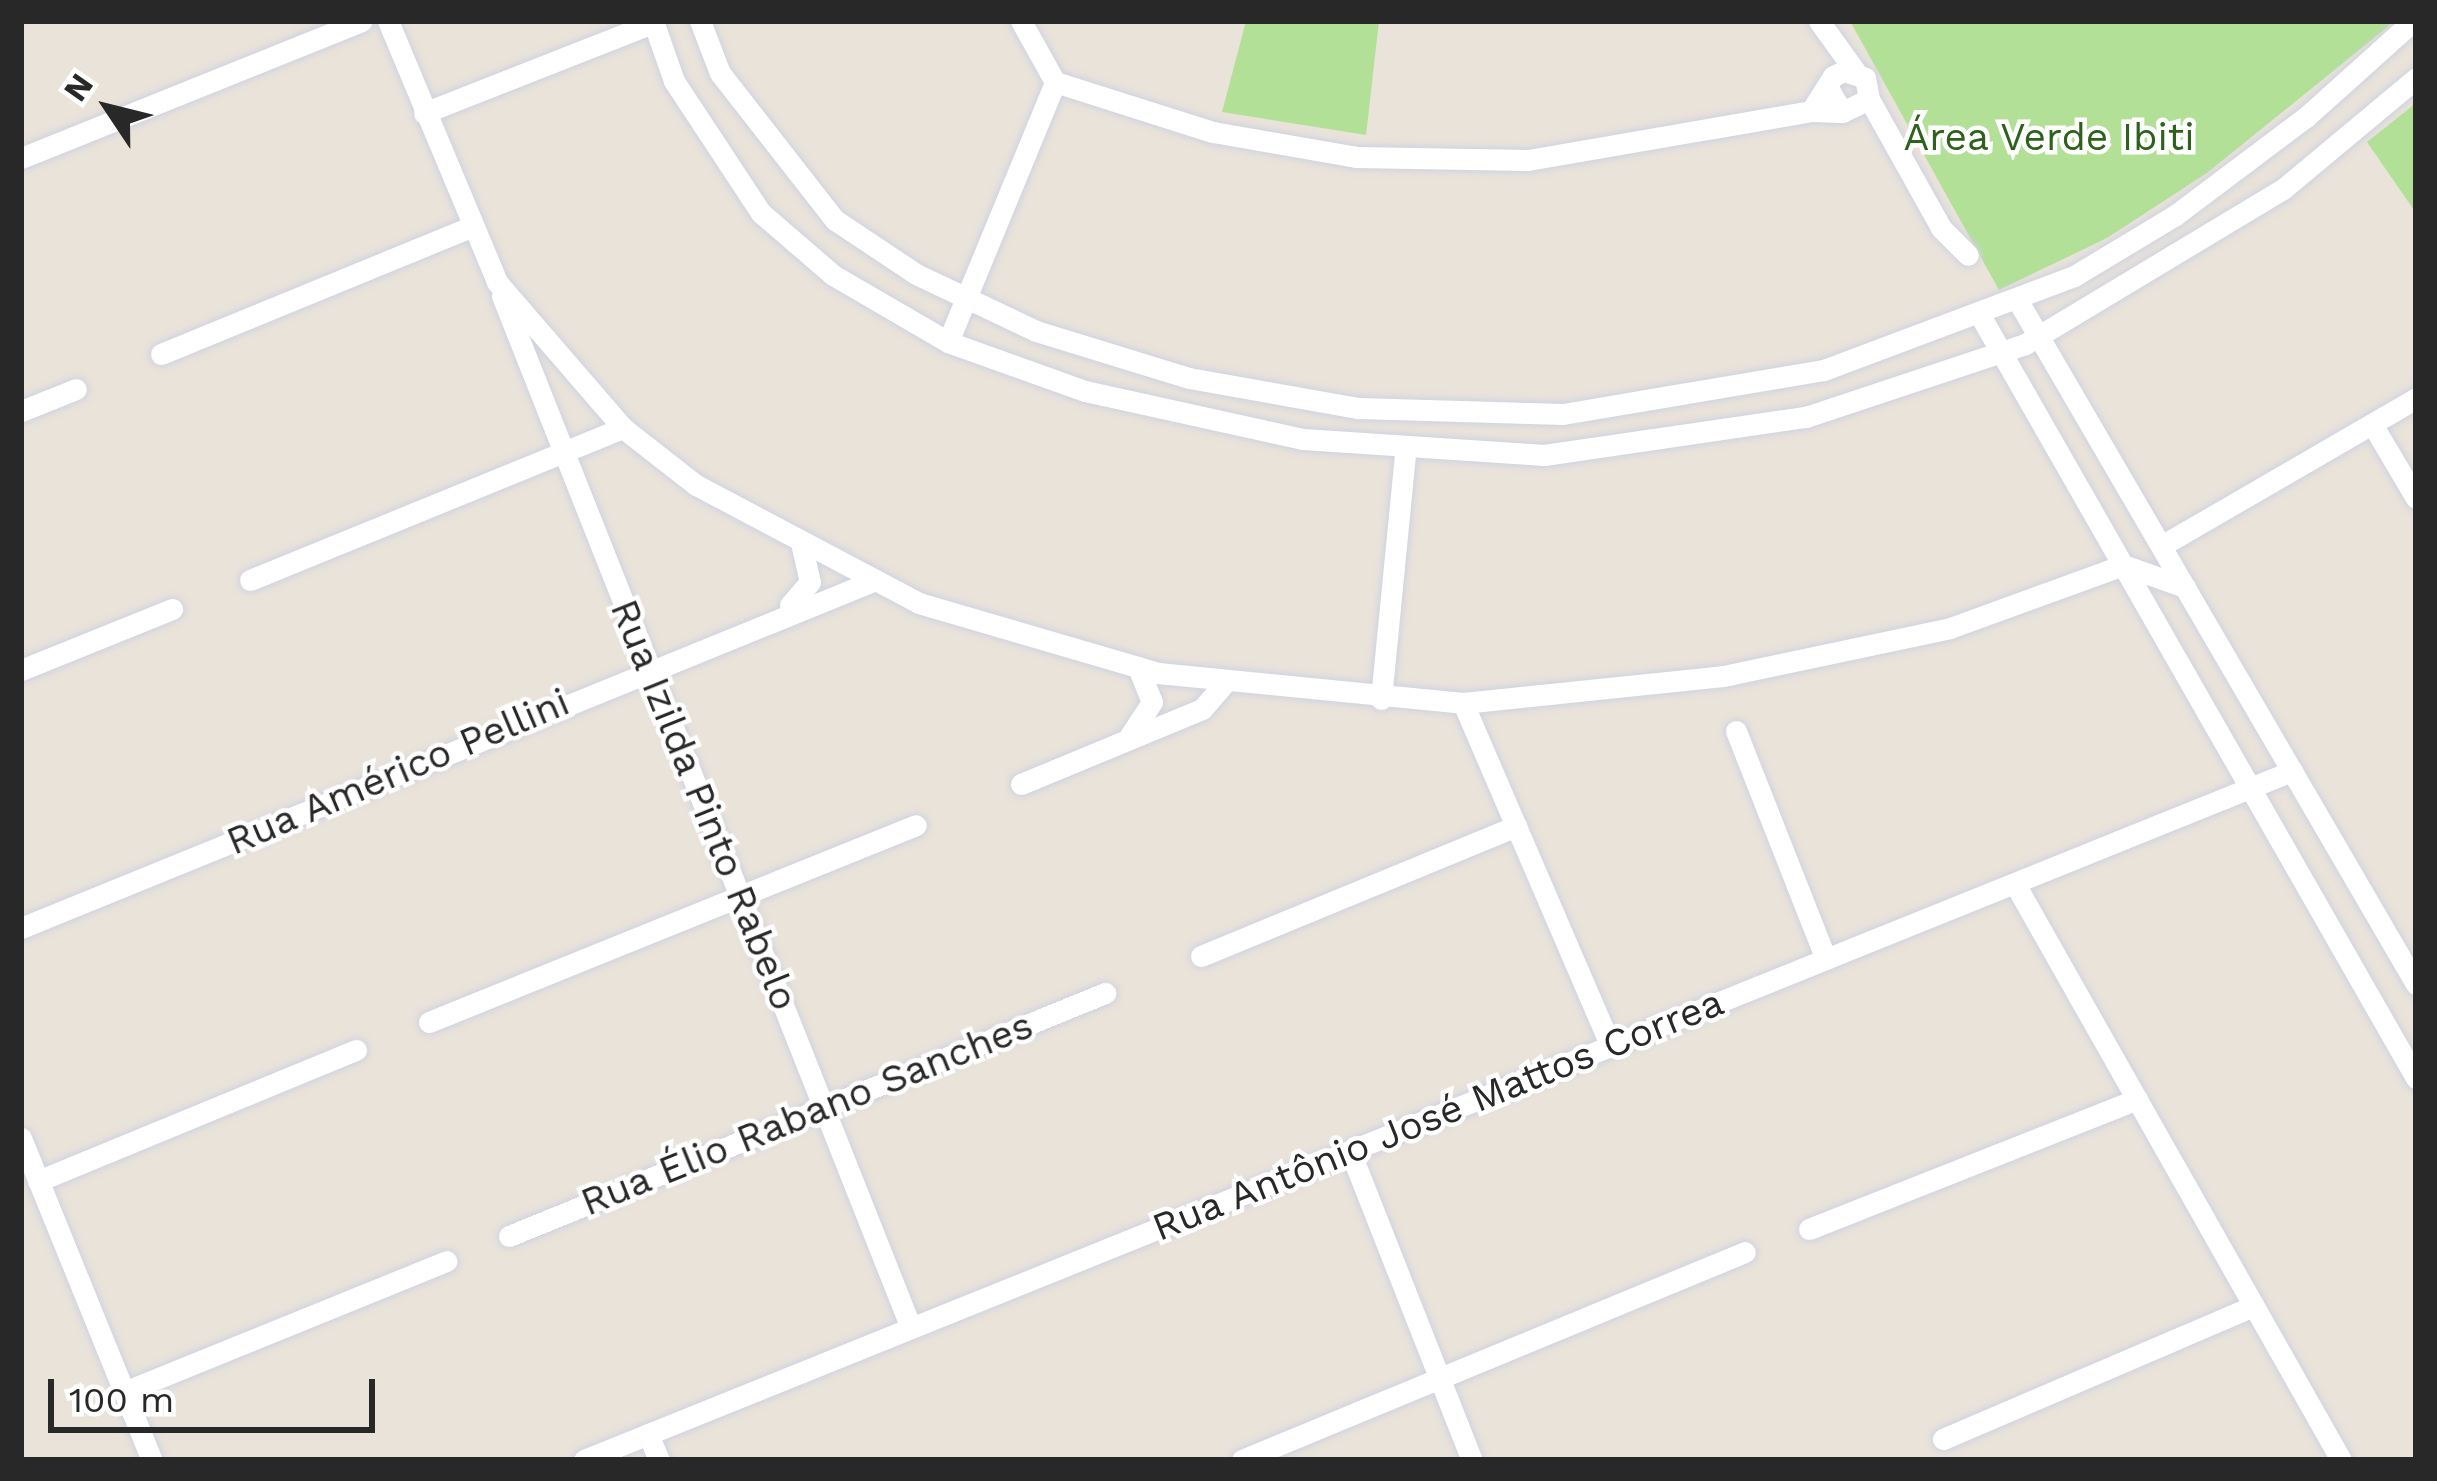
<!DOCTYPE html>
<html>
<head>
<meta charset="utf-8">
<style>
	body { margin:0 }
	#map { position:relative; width:2437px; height:1481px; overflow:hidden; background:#eae3da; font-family:"Work Sans",sans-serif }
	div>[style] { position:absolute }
	.green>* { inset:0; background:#b2e097 }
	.roads { filter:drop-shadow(0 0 3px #cfd3e1) drop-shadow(0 0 3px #cfd3e1) }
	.minor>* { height:21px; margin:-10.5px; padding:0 10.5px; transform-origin:10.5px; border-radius:10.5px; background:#fff }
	span { translate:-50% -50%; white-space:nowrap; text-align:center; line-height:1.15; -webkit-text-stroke:9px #fff; paint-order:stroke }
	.park-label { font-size:39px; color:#2c621b }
	.street-label { font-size:39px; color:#282828 }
	.frame { position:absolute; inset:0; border:24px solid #282828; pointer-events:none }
	.north { position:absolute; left:48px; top:48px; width:120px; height:120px; -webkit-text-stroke:9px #fff; paint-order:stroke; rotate:305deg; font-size:33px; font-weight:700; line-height:48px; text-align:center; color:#282828 }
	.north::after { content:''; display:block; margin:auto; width:42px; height:54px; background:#282828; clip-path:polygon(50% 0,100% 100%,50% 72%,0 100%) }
	.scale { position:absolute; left:48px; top:1379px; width:327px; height:54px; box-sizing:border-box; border:6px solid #282828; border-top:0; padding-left:15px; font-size:36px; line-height:42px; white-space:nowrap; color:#282828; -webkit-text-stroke:9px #fff; paint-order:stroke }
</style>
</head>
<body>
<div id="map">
	<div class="green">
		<i style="clip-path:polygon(1246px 21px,1379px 21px,1366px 135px,1222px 112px)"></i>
		<i style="clip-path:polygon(1850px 21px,2395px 21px,2207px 173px,2107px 238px,1999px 290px)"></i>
		<i style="clip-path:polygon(2416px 103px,2416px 213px,2367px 142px)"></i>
	</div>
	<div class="roads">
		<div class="minor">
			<i style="left:388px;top:21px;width:283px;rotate:67.3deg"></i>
			<i style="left:497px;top:282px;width:193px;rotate:49.2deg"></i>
			<i style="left:623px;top:428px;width:93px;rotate:38deg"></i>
			<i style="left:696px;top:485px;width:252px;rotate:27.9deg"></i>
			<i style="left:919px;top:603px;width:249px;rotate:16.3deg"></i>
			<i style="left:1158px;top:673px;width:306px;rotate:5.6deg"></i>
			<i style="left:1463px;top:703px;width:261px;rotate:-5.9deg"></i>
			<i style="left:1723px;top:676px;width:232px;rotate:-11.9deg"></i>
			<i style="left:1950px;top:628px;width:184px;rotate:-20deg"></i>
			<i style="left:2123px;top:565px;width:66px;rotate:19.5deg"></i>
			<i style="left:653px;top:21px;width:64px;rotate:70.7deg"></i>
			<i style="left:674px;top:81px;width:158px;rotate:56.6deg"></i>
			<i style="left:761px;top:213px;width:95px;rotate:40.7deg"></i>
			<i style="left:833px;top:275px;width:133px;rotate:30.2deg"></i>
			<i style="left:948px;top:342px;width:145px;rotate:19.7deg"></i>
			<i style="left:1085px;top:391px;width:223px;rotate:12.4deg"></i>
			<i style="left:1303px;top:439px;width:242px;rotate:3.8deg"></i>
			<i style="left:1544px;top:455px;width:265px;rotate:-8.3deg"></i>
			<i style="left:1806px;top:417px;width:231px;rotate:-18.4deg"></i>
			<i style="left:2025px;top:344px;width:301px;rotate:-31deg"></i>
			<i style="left:2283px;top:189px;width:173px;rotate:-39.8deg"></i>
			<i style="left:700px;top:21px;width:56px;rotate:69deg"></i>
			<i style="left:720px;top:73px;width:187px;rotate:52deg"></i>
			<i style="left:835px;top:220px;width:97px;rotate:33.7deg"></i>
			<i style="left:916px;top:274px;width:133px;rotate:25.4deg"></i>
			<i style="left:1036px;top:331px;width:160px;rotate:17.1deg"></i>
			<i style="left:1189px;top:378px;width:172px;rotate:10.1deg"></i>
			<i style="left:1358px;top:408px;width:205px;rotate:1.7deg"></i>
			<i style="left:1563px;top:414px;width:265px;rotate:-9.6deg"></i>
			<i style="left:1824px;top:370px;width:267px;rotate:-20.6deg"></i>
			<i style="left:2074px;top:276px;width:117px;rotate:-31deg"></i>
			<i style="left:2174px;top:216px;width:165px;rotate:-36.9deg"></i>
			<i style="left:2306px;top:117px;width:144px;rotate:-41.9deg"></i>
			<i style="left:1819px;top:21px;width:62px;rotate:54.2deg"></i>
			<i style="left:1055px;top:82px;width:166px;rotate:17.6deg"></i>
			<i style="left:1213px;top:132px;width:145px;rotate:9.9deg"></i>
			<i style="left:1356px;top:157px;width:172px;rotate:1deg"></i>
			<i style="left:1528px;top:160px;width:287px;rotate:-9.8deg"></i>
			<i style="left:1811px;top:111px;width:31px;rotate:2deg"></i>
			<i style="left:1869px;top:99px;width:148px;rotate:60.8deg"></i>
			<i style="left:1941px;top:228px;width:38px;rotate:45deg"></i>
			<i style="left:1811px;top:111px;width:41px;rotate:-57.8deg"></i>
			<i style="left:1833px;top:76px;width:12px;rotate:-24deg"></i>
			<i style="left:1844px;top:71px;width:22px;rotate:18deg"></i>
			<i style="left:1865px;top:78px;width:21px;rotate:79deg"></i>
			<i style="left:1869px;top:99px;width:30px;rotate:154deg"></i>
			<i style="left:1842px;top:112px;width:30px;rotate:-120deg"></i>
			<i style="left:424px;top:113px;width:246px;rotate:-21.5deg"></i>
			<i style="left:21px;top:158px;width:367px;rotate:-21.9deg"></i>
			<i style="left:502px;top:296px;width:1110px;rotate:68.38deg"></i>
			<i style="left:2018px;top:301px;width:791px;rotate:59.77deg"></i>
			<i style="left:1981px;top:317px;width:877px;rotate:60.25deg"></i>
			<i style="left:948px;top:342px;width:281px;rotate:-67.6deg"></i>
			<i style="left:1055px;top:82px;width:70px;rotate:-119.1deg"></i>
			<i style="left:161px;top:354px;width:334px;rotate:-22.3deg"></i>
			<i style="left:21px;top:411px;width:59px;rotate:-21.8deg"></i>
			<i style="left:2375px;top:429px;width:80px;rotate:59.3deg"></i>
			<i style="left:2161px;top:546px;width:295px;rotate:-30.1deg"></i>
			<i style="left:250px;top:580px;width:403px;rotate:-22.2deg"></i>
			<i style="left:790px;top:605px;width:30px;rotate:-49deg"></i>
			<i style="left:810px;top:582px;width:36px;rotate:-103deg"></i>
			<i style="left:21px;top:670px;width:163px;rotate:-22deg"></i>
			<i style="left:1381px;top:699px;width:254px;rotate:-84.4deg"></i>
			<i style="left:1463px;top:703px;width:372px;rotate:66.7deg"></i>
			<i style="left:1736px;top:731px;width:245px;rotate:68.5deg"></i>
			<i style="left:1129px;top:737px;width:42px;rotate:-56.7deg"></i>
			<i style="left:1152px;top:702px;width:38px;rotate:-112deg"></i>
			<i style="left:1021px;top:784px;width:196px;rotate:-22.5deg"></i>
			<i style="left:1202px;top:709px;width:37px;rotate:-49deg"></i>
			<i style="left:2015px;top:884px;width:662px;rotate:60.49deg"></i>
			<i style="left:21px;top:928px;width:920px;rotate:-22.16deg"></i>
			<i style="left:1201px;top:956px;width:341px;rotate:-22.4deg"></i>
			<i style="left:429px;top:1022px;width:525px;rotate:-22.02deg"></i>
			<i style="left:21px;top:1138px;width:348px;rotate:67.9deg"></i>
			<i style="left:1350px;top:1151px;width:332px;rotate:68.5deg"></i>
			<i style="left:38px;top:1181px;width:344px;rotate:-22.4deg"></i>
			<i style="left:1809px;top:1229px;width:353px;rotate:-21.6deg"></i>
			<i style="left:509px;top:1236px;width:644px;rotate:-22.18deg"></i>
			<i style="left:124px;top:1392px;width:348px;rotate:-22.1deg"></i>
			<i style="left:648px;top:1434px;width:28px;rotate:67deg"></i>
			<i style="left:1943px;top:1439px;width:338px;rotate:-23.2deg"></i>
			<i style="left:584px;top:1460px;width:1842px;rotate:-21.97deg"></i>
			<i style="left:1242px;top:1460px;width:544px;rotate:-22.47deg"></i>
		</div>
	</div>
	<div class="park-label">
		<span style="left:2049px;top:137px">Área Verde Ibiti</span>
	</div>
	<div class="street-label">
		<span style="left:398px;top:772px;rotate:-23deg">Rua Américo Pellini</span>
		<span style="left:704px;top:805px;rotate:68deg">Rua Izilda Pinto Rabelo</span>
		<span style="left:807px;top:1114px;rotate:-22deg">Rua Élio Rabano Sanches</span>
		<span style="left:1438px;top:1115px;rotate:-22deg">Rua Antônio José Mattos Correa</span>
	</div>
	<div class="frame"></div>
	<div class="north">N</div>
	<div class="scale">100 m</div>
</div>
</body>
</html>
